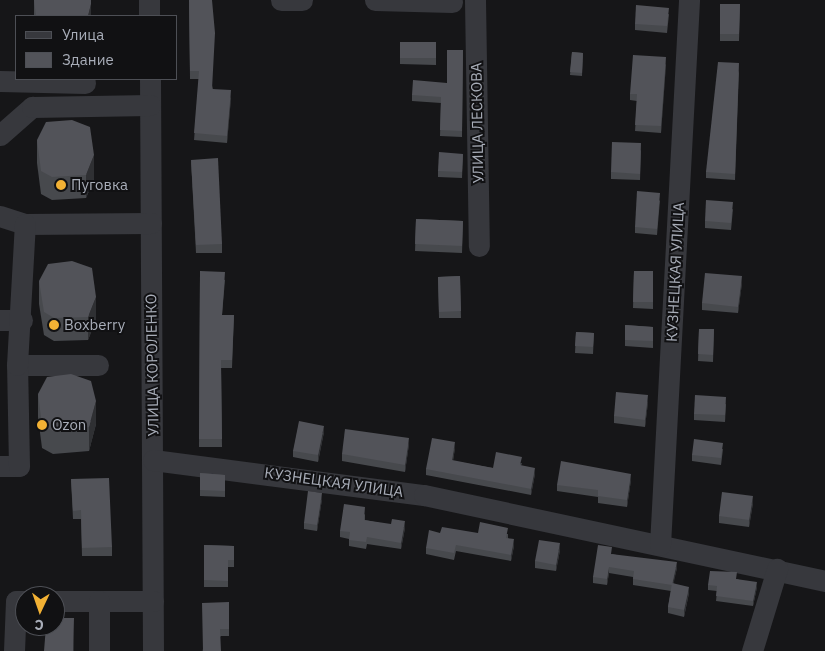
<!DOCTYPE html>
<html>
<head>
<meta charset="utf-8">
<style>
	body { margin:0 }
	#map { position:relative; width:825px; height:651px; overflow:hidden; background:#161618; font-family:"IBM Plex Sans",sans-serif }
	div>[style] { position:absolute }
	.minor>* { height:21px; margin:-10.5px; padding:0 10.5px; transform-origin:10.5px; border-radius:10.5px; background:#37383d }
	.wall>* { inset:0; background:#47494d }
	.shaded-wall>* { inset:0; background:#2f3033 }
	.building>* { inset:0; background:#525359 }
	.dots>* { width:14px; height:14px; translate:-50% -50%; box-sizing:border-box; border:2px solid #111113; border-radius:50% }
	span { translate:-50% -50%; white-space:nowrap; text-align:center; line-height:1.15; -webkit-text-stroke:4px #111113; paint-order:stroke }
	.street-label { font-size:15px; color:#a8adb8 }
	.poi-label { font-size:15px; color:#a8adb8 }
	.left { translate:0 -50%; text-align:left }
	.legend { position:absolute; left:15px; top:15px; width:162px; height:65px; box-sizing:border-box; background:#111113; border:1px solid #4d4f55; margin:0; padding:6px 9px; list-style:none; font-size:15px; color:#a8adb8 }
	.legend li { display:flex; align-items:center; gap:10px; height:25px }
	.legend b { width:25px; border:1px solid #4d4f55 }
	.north { position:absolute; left:15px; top:586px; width:50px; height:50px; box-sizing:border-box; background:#111113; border:1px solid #4d4f55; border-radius:50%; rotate:183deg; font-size:14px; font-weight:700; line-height:20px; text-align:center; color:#a8adb8 }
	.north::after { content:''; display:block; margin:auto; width:18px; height:22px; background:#f2b134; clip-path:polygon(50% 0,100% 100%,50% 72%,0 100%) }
</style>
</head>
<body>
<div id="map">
	<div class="minor">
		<i style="left:149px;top:0;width:16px;rotate:90deg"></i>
		<i style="left:281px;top:0;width:21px"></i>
		<i style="left:375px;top:0;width:77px;rotate:1.5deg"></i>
		<i style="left:475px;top:0;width:246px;rotate:89.1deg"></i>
		<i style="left:150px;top:79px;width:572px;rotate:89.7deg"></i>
		<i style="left:0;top:81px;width:85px;rotate:1.3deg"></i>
		<i style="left:0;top:135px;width:43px;rotate:-41.2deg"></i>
		<i style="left:32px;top:107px;width:118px;rotate:-1deg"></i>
		<i style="left:0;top:216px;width:26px;rotate:18deg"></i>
		<i style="left:25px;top:224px;width:126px;rotate:-0.5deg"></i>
		<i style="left:0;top:320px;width:22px"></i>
		<i style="left:17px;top:365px;width:81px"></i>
		<i style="left:153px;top:460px;width:273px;rotate:7.4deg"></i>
		<i style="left:424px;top:495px;width:410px;rotate:12.1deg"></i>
		<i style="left:0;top:466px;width:19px"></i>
		<i style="left:19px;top:466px;width:101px;rotate:-91.1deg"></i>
		<i style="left:17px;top:365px;width:141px;rotate:-86.8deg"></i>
		<i style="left:660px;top:545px;width:546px;rotate:-86.95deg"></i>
		<i style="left:55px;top:601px;width:98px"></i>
		<i style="left:14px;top:651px;width:50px;rotate:-87.7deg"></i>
		<i style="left:16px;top:601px;width:9px"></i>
		<i style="left:99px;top:651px;width:50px;rotate:-90deg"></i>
		<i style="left:752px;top:651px;width:86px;rotate:-73deg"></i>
	</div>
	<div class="wall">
		<i style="clip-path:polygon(34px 0,91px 16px,34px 16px)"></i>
		<i style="clip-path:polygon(189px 0,213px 89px,231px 98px,227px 143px,194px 140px,199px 79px,190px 79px)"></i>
		<i style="clip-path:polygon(720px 4px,740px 4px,739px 41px,720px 41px)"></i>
		<i style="clip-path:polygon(669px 14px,667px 33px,635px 30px,635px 24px)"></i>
		<i style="clip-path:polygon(400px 42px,436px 42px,436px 65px,400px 64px)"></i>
		<i style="clip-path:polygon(463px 50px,462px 137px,440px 136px,441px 103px,412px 101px,412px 95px,447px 83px)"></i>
		<i style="clip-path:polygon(572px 52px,583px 53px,582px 76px,570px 75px)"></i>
		<i style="clip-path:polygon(666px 64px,661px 133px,635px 131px,637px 101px,630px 100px,630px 94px)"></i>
		<i style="clip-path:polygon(739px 70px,735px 180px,706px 178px,706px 172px)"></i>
		<i style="clip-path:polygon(37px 140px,94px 179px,86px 198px,52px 200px,41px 194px,37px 163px)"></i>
		<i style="clip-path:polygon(641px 150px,640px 180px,611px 179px,611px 172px)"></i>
		<i style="clip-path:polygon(463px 154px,462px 178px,438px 177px,438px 171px)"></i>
		<i style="clip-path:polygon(191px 160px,222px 244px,222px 253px,196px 253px)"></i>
		<i style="clip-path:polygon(660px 200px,657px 235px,635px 233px,635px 227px)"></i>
		<i style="clip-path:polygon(733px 209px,731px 230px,705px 228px,705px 221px)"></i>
		<i style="clip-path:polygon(416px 219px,463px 221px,462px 253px,415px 251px)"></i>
		<i style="clip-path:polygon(200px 271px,225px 280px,222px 315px,234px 315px,232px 368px,221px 368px,222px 447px,199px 447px)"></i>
		<i style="clip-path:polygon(634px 271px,653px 271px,653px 309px,633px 308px)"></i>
		<i style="clip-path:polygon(460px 276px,461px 318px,439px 318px,438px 277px)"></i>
		<i style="clip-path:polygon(39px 281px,96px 320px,88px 340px,54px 341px,44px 335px,39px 304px)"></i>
		<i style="clip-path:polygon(742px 283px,738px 313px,702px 310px,702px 303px)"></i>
		<i style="clip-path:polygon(625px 325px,653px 327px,653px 348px,625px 346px)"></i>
		<i style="clip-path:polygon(699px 329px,714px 329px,713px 362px,698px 361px)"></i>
		<i style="clip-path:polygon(576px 332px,594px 333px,593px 354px,575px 353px)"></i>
		<i style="clip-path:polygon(38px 394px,96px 424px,89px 451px,53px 454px,42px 448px,38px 417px)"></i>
		<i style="clip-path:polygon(648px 402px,645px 427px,614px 423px,614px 416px)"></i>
		<i style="clip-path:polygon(726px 404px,725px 422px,694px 420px,694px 414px)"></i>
		<i style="clip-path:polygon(324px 432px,318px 462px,293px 457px,293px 451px)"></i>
		<i style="clip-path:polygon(409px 444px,405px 472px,342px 461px,342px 454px)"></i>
		<i style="clip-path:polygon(455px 448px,453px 461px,493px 468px,522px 463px,521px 466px,535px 474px,531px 495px,426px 475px,426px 469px)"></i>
		<i style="clip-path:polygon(723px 449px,721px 465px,692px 461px,692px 455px)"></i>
		<i style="clip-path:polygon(200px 473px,225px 475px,225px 497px,200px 496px)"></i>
		<i style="clip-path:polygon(71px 479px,112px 547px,112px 556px,82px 556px,81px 519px,73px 519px)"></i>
		<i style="clip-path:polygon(631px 480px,627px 507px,598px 503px,598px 497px,557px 491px,557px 485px)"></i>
		<i style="clip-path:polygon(322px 499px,317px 531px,304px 529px,304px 523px)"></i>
		<i style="clip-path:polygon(753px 503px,749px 527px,719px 523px,719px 516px)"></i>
		<i style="clip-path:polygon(365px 514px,365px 520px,405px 528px,401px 549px,367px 544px,366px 549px,349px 546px,349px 539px,340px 537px,340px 531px)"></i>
		<i style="clip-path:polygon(440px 533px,508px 534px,508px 538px,514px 546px,511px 561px,456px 551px,454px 560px,426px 554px,426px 548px)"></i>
		<i style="clip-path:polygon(204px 545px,234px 546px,234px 567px,228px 567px,228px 587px,204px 587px)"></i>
		<i style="clip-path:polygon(560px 550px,556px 571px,535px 568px,535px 561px)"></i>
		<i style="clip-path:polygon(612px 554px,677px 568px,673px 583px,689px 593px,684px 617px,668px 613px,668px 607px,671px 591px,633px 585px,633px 577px,609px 573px,607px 585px,593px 583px,593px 577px)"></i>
		<i style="clip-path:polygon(737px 579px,757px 587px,753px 606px,716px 601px,717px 591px,708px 590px,708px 585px)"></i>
		<i style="clip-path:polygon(229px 602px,229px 636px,221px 636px,202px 651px)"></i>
	</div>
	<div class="shaded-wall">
		<i style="clip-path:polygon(91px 4px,91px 16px,88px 16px)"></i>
		<i style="clip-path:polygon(666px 57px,666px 64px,661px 133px,661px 126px)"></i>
		<i style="clip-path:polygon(231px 90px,231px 98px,227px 143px,227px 136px)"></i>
		<i style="clip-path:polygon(94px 155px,94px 179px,86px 198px,86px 175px)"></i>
		<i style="clip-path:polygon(742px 276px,742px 283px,738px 313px,738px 307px)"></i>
		<i style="clip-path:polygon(96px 297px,96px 320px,88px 340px,88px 317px)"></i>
		<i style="clip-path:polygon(648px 395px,648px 402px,645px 427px,645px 420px)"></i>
		<i style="clip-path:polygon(96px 401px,96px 424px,89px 451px,89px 427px)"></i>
		<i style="clip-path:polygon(324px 426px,324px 432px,318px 462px,318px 455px)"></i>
		<i style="clip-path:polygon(409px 438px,409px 444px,405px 472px,405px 465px)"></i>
		<i style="clip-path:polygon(455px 442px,455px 448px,452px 466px,452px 460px)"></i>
		<i style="clip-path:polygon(535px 468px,535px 474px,531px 495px,531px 489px)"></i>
		<i style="clip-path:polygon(631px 474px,631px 480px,627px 507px,627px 500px)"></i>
		<i style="clip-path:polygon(322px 493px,322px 499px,317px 531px,317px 525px)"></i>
		<i style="clip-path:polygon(753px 496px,753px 503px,749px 527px,749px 520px)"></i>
		<i style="clip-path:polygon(405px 521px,405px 528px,401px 549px,401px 543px)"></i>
		<i style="clip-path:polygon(514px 539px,514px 546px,511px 561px,511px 555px)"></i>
		<i style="clip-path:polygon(560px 543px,560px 550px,556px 571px,556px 565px)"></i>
		<i style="clip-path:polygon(677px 562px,677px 568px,672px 591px,672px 585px)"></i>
		<i style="clip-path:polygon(609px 567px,609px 573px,607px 585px,607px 579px)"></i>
		<i style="clip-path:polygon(757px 582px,757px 587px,753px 606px,753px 601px)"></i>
		<i style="clip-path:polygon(689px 587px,689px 593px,684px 617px,684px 610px)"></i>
		<i style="clip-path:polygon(74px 618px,74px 651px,73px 651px)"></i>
	</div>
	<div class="building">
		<i style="clip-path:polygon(34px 0,91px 0,91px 4px,88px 16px,36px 16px)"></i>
		<i style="clip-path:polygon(189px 0,212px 0,215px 33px,212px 89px,231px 90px,227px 136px,194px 133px,199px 71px,190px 71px)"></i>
		<i style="clip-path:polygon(720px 4px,740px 4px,739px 34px,720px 34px)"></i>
		<i style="clip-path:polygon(636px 5px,669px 8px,667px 26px,635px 24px)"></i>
		<i style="clip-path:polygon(400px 42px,436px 42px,436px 58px,400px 58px)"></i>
		<i style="clip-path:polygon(447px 50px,463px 50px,462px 131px,440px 130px,441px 97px,412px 95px,413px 80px,447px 83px)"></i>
		<i style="clip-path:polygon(572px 52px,583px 53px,582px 73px,570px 72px)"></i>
		<i style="clip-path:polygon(633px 55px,666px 57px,661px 126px,635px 125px,637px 94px,630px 94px)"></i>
		<i style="clip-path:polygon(718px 62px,739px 63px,735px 174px,706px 172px)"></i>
		<i style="clip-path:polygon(72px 120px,90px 127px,94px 155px,86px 175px,52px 177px,41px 171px,37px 140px,46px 122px)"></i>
		<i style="clip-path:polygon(612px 142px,641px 143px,640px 174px,611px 172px)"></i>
		<i style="clip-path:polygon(439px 152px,463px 154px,462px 172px,438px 171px)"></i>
		<i style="clip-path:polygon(218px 158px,222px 244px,196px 245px,191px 160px)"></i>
		<i style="clip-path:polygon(637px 191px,660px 193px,657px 229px,635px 227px)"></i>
		<i style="clip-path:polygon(706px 200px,733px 202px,731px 223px,705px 221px)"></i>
		<i style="clip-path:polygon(416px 219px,463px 221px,462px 246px,415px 244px)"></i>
		<i style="clip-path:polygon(72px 261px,92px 268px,96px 297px,88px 317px,54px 318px,44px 312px,39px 281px,48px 264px)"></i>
		<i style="clip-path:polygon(200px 271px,225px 272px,222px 315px,234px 315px,232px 360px,221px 360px,222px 439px,199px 439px)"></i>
		<i style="clip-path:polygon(634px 271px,653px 271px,653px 302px,633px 302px)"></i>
		<i style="clip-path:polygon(705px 273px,742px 276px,738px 307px,702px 303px)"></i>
		<i style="clip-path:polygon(460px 276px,461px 311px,439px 312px,438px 277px)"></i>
		<i style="clip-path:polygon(625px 325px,653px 327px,653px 341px,625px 340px)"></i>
		<i style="clip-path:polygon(699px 329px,714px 329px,713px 355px,698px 354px)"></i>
		<i style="clip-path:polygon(576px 332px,594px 333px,593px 347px,575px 346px)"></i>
		<i style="clip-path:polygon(71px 374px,91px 381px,96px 401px,89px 427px,53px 431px,42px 425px,38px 394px,47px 377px)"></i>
		<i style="clip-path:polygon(616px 392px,648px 395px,645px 420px,614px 416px)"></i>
		<i style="clip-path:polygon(695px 395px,726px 397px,725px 415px,694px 414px)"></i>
		<i style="clip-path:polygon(299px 421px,324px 426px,318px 455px,293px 451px)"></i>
		<i style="clip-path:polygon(345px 429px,409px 438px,405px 465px,342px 454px)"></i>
		<i style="clip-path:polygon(432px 438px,455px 442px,452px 460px,493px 468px,496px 452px,522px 457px,520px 465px,535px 468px,531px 489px,426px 469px)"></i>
		<i style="clip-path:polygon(694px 439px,723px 443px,721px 458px,692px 455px)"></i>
		<i style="clip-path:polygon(561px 461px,631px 474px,627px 500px,598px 496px,598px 490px,557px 485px)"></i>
		<i style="clip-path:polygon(200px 473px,225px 475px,225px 491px,200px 490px)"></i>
		<i style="clip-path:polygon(109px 478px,112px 547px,82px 548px,81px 510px,73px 511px,71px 479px)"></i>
		<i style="clip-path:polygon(308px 491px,322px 493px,317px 525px,304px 523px)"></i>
		<i style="clip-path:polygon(722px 492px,753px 496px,749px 520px,719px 516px)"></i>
		<i style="clip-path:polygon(344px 504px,365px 507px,364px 520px,391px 524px,392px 519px,405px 521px,401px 543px,367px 537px,366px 542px,349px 540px,350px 532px,340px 531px)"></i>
		<i style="clip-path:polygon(480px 522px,508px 528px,506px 538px,514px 539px,511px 555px,456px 545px,454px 553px,426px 548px,429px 530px,440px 533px,442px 527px,478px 533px)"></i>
		<i style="clip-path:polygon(539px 540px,560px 543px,556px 565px,535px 561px)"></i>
		<i style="clip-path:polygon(204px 545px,234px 546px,234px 560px,228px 560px,228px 581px,204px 580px)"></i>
		<i style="clip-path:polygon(598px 545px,612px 547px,611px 554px,677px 562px,672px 585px,633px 579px,634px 571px,609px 567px,607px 579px,593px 577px)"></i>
		<i style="clip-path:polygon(710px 571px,737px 572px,736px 579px,757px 582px,753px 601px,716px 596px,717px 586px,708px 585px)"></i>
		<i style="clip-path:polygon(672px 583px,689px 587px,684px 610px,668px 607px)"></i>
		<i style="clip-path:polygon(229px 602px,229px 629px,220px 629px,221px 651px,203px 651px,202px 603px)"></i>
		<i style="clip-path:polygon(55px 618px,74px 618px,73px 651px,44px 651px,46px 626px,55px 626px)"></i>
	</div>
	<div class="dots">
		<i style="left:61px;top:185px;background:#f2b134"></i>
		<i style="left:54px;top:325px;background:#f2b134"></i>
		<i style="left:42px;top:425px;background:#f2b134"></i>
	</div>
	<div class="street-label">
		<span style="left:477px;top:123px;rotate:-91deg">УЛИЦА ЛЕСКОВА</span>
		<span style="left:675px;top:272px;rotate:-87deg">КУЗНЕЦКАЯ УЛИЦА</span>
		<span style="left:152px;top:365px;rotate:-91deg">УЛИЦА КОРОЛЕНКО</span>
		<span style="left:334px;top:482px;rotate:8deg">КУЗНЕЦКАЯ УЛИЦА</span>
	</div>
	<div class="poi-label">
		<span class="left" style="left:71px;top:185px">Пуговка</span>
		<span class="left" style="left:64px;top:325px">Boxberry</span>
		<span class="left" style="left:52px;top:425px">Ozon</span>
	</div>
	<ul class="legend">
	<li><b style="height:6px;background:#37383d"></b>Улица</li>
	<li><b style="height:14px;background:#525359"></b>Здание</li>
	</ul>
	<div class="north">С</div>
</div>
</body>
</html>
